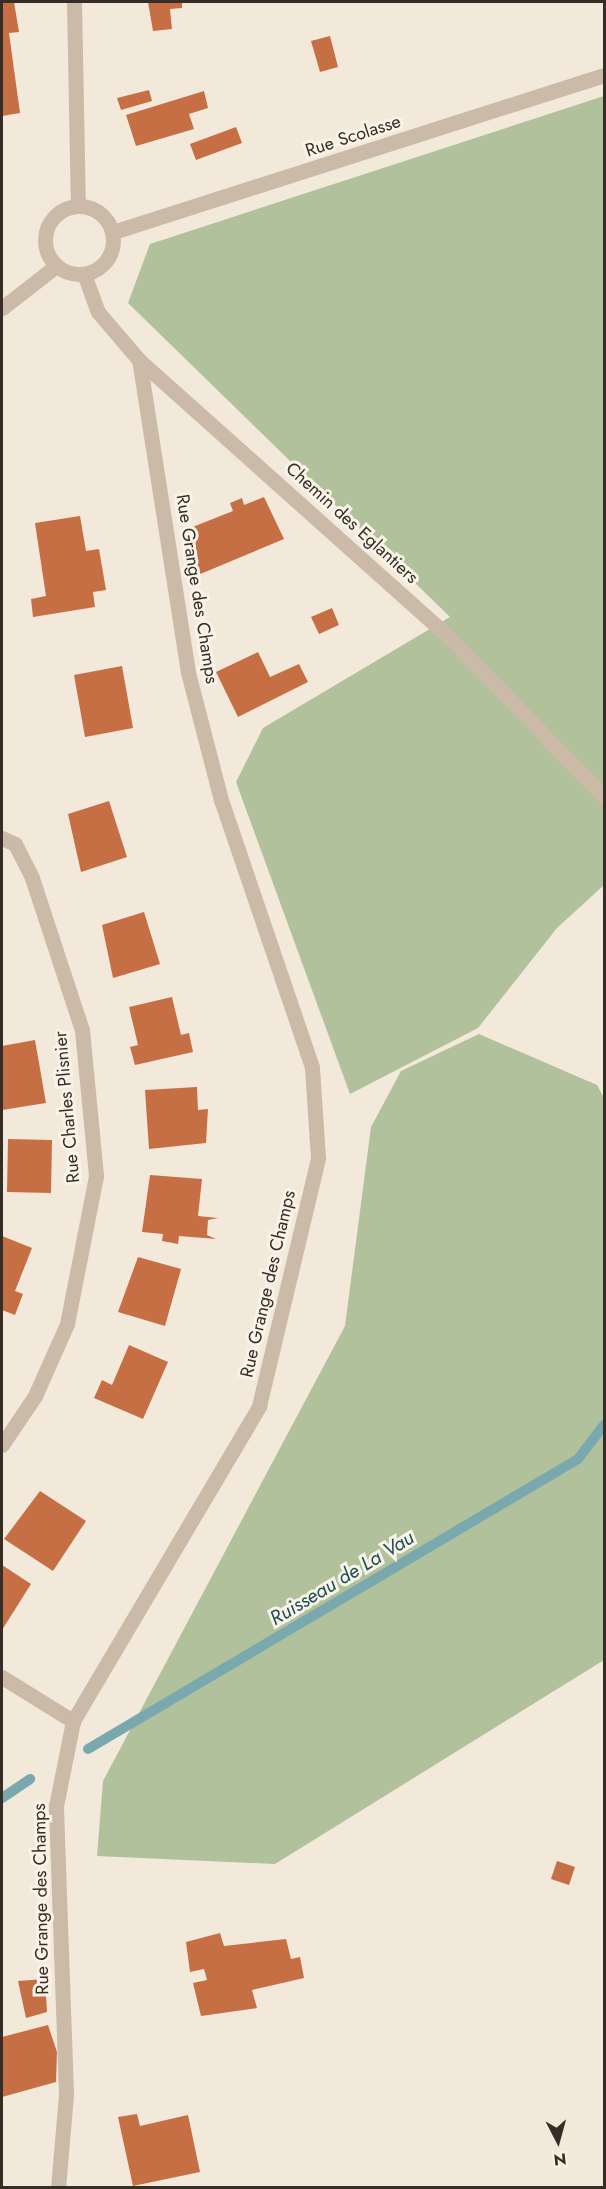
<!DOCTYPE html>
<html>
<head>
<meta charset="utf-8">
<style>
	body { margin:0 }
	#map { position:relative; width:606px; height:2189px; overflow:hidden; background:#f2e9db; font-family:Jost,sans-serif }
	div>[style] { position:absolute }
	.green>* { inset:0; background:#b0c19b }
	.stream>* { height:10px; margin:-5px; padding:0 5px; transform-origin:5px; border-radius:5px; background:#7aa8af }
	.building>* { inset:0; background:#c66f44 }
	.minor>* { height:15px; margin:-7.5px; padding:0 7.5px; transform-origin:7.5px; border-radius:7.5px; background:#cabaa7 }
	.minor>.ring { margin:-7.5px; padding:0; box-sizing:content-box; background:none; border:15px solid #cabaa7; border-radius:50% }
	span { translate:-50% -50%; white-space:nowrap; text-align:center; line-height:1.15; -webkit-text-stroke:6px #f9f3e7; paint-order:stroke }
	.street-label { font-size:18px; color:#362d27 }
	.water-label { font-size:20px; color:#1d4e58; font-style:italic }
	.frame { position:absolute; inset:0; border:3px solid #362d27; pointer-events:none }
	.north { position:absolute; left:528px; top:2111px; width:60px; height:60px; -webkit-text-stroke:4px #f9f3e7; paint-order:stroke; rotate:174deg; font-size:16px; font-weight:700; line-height:24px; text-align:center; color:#362d27 }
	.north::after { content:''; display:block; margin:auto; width:21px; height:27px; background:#362d27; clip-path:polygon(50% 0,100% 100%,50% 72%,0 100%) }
</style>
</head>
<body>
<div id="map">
	<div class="green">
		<i style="clip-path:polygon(604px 96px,604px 885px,557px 928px,478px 1028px,350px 1094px,236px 782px,263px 728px,450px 617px,128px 303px,150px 244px)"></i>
		<i style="clip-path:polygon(479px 1034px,597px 1085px,604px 1098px,604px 1660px,275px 1864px,97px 1856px,103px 1781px,345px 1326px,371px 1127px,401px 1071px)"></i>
	</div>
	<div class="stream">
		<i style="left:88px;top:1749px;width:569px;rotate:-30.62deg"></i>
		<i style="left:578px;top:1459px;width:43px;rotate:-52.6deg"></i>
		<i style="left:2px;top:1798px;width:34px;rotate:-34deg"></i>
	</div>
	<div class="building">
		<i style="clip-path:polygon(2px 2px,14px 2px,19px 32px,9px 33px,20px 113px,2px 116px)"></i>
		<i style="clip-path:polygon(148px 2px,182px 2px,182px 8px,170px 9px,172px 29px,153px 31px)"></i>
		<i style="clip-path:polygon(330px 36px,338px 67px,320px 72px,311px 41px)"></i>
		<i style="clip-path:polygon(149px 90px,152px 101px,121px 110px,117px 98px)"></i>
		<i style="clip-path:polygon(204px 91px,208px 108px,189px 114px,194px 129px,136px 146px,126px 115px)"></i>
		<i style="clip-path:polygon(236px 127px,242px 143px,196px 160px,190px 144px)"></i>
		<i style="clip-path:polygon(264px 497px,284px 539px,198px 575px,180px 532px,233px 511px,230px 503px,242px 498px,244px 505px)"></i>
		<i style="clip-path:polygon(80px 516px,86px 551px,99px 549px,106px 590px,93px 592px,95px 607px,33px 617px,31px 599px,46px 596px,35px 523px)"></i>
		<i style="clip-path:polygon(332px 608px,339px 625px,319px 634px,311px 617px)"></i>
		<i style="clip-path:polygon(258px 652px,270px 677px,299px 664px,308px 682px,238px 717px,216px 672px)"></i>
		<i style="clip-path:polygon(122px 666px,133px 728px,85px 737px,74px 675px)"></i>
		<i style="clip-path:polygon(109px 801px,127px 857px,81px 872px,68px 814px)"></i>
		<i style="clip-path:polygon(144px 912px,160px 964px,113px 978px,102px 925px)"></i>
		<i style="clip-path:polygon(172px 997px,181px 1035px,189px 1033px,193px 1052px,135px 1065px,130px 1047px,138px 1045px,129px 1007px)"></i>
		<i style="clip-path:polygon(35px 1040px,46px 1103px,2px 1110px,2px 1046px)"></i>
		<i style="clip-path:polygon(197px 1087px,198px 1110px,208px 1109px,206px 1143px,149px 1149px,145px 1090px)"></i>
		<i style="clip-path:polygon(8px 1139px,52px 1140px,51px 1193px,7px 1192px)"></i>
		<i style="clip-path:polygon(150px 1175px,202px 1179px,198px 1216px,218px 1218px,208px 1220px,207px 1235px,216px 1239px,179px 1236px,178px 1244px,162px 1241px,163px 1234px,142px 1232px)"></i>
		<i style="clip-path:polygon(2px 1236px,32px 1248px,15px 1291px,23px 1294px,15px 1315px,2px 1310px)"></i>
		<i style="clip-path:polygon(138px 1257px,181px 1269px,165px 1326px,118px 1312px)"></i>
		<i style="clip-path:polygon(129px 1345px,168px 1362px,143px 1419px,94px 1398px,102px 1380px,112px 1385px)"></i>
		<i style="clip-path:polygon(40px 1491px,86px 1521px,53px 1571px,4px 1539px)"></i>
		<i style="clip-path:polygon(2px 1565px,31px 1584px,2px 1630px)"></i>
		<i style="clip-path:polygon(557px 1861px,575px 1867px,569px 1885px,551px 1879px)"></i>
		<i style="clip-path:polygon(220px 1933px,224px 1946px,286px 1939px,291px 1959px,300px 1957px,304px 1978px,252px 1990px,257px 2008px,201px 2016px,193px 1983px,207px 1980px,204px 1969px,190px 1972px,186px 1942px)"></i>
		<i style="clip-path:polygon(45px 1979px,47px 2012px,26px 2018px,18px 1981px)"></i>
		<i style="clip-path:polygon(48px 2025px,57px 2052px,56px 2082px,2px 2097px,2px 2037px)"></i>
		<i style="clip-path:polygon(137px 2114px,140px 2126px,188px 2115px,200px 2172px,133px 2186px,118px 2117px)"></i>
	</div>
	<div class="minor">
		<i style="left:74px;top:2px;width:203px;rotate:88.9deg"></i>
		<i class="ring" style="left:45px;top:206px;width:53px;height:53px"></i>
		<i style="left:113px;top:232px;width:515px;rotate:-17.73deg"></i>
		<i style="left:84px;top:274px;width:40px;rotate:69.8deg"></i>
		<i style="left:98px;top:312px;width:63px;rotate:49.5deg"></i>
		<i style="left:139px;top:360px;width:420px;rotate:41.8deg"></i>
		<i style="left:452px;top:640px;width:219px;rotate:45.9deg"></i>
		<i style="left:2px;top:308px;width:68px;rotate:-37.9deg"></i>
		<i style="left:2px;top:838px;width:14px;rotate:25deg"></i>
		<i style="left:15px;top:844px;width:38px;rotate:63deg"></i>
		<i style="left:32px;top:878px;width:160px;rotate:71.8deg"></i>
		<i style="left:82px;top:1030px;width:147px;rotate:84.5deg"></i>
		<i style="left:96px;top:1176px;width:151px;rotate:101.1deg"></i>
		<i style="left:67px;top:1324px;width:79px;rotate:114deg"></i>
		<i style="left:35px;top:1396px;width:59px;rotate:124deg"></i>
		<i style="left:2px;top:1677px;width:84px;rotate:31.8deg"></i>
		<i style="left:58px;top:2188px;width:94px;rotate:-85.1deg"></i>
		<i style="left:66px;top:2094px;width:288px;rotate:-92deg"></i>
		<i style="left:56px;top:1806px;width:87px;rotate:-78.7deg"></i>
		<i style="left:73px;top:1721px;width:366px;rotate:-59.4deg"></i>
		<i style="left:259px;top:1406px;width:255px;rotate:-76.6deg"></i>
		<i style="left:318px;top:1158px;width:91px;rotate:-93.8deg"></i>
		<i style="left:312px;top:1067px;width:282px;rotate:-108.8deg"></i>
		<i style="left:221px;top:800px;width:132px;rotate:-104.5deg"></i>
		<i style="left:188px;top:672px;width:316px;rotate:-98.9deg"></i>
	</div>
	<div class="street-label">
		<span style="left:353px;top:136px;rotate:-18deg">Rue Scolasse</span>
		<span style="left:352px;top:523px;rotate:42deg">Chemin des Eglantiers</span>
		<span style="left:197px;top:589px;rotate:81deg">Rue Grange des Champs</span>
		<span style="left:67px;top:1107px;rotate:-95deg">Rue Charles Plisnier</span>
		<span style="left:268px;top:1284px;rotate:-77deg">Rue Grange des Champs</span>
		<span style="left:41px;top:1899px;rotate:-91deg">Rue Grange des Champs</span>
	</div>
	<div class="water-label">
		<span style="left:342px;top:1578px;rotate:-31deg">Ruisseau de La Vau</span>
	</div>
	<div class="frame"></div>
	<div class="north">N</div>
</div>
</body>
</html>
